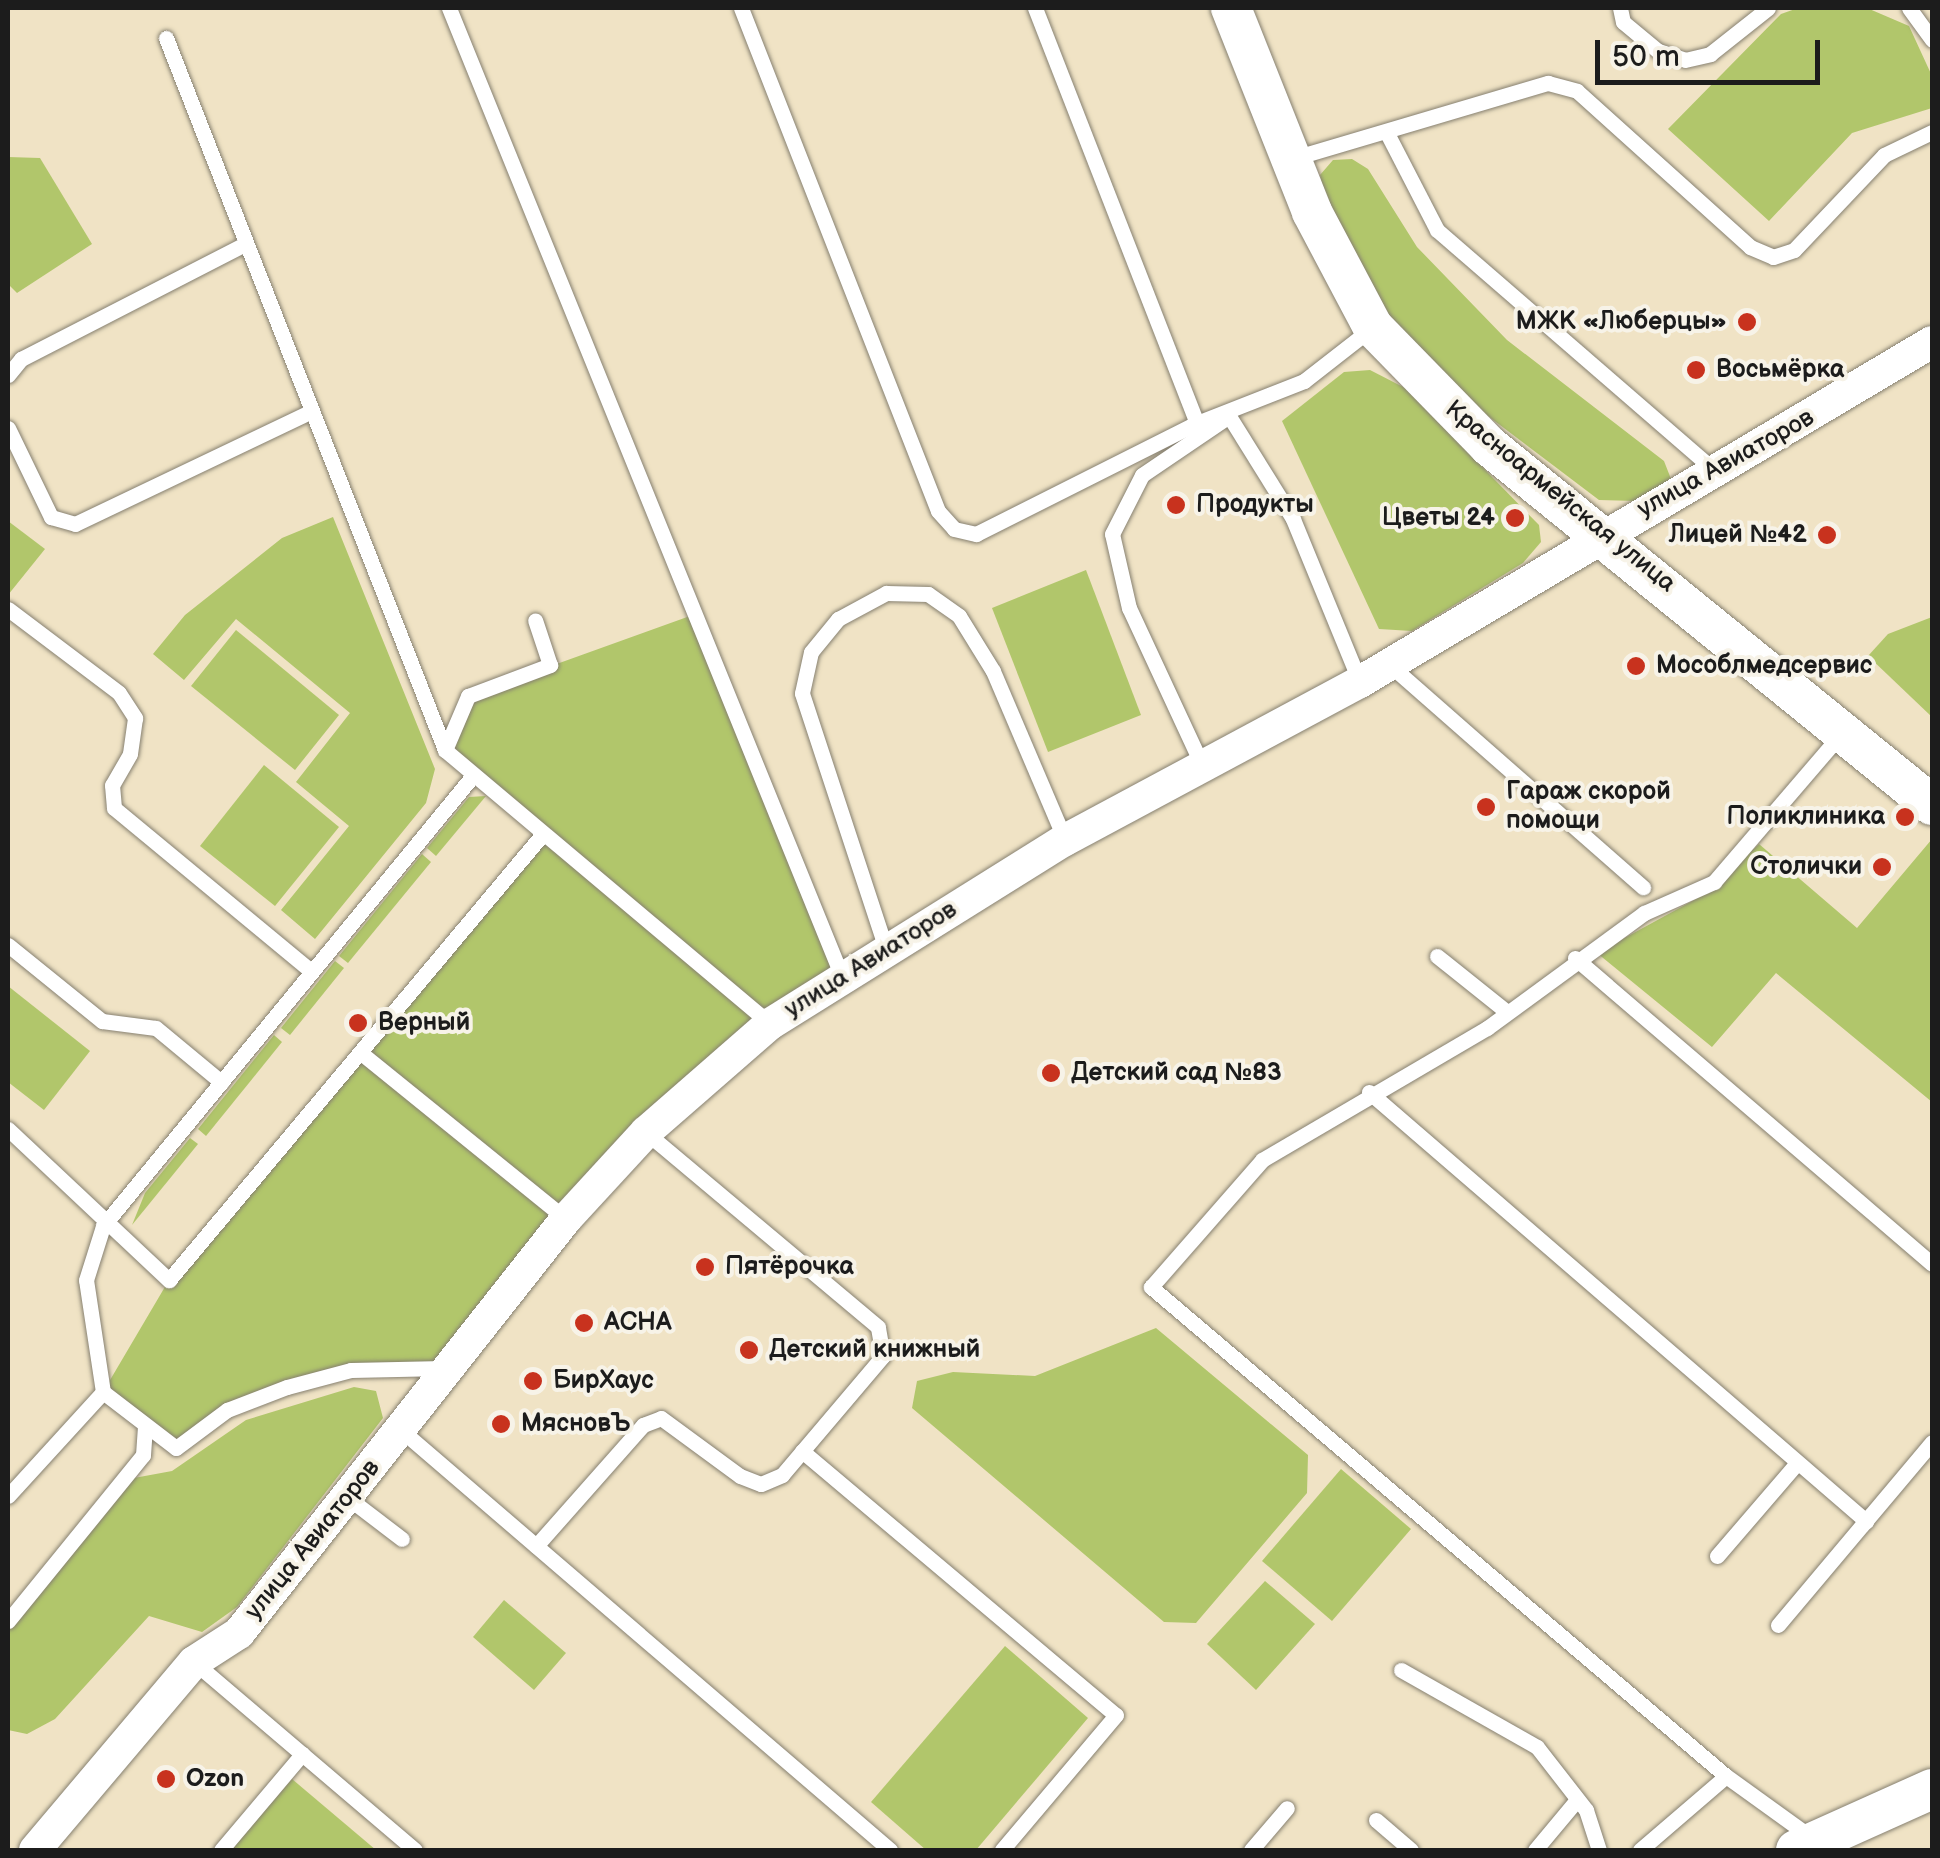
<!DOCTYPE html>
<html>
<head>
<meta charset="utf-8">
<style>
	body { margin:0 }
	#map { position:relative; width:1940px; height:1858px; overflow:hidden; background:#f0e3c5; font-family:"Balsamiq Sans",sans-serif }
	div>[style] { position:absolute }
	.green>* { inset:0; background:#b1c66b }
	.roads { filter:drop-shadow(0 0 2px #868070) drop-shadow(0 0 2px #868070) }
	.service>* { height:15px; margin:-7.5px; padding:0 7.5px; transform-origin:7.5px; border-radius:7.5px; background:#fff }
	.minor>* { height:32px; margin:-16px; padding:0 16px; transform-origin:16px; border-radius:16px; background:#fff }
	.tertiary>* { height:40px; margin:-20px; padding:0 20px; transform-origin:20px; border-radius:20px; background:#fff }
	.dots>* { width:28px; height:28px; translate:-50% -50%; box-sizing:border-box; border:5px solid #f7f3e8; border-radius:50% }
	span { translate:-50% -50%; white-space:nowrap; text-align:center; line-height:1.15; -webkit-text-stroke:8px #f7f3e8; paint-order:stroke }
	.poi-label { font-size:25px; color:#1c1c1c; font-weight:700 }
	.right { translate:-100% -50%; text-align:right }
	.left { translate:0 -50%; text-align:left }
	.street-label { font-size:25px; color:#1c1c1c }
	.frame { position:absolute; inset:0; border:10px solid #1c1c1c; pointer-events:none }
	.scale { position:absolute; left:1595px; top:40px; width:225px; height:45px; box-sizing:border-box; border:5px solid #1c1c1c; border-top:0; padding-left:12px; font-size:30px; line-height:35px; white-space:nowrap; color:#1c1c1c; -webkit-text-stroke:8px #f7f3e8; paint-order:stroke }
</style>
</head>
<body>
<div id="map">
	<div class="green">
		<i style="clip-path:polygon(1798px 8px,1867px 8px,1909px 26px,1932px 76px,1932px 108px,1852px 133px,1769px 221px,1668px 129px,1781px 14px)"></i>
		<i style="clip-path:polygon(8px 157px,40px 158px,92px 244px,17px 293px,8px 284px)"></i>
		<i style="clip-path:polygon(1352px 159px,1368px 169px,1417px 247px,1507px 340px,1664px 461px,1671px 479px,1637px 501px,1599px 500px,1455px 391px,1388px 316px,1324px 194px,1320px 175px,1333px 160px)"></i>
		<i style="clip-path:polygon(1370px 370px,1405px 388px,1539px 525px,1541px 542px,1523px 563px,1412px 631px,1379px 629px,1282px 421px,1344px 372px)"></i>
		<i style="clip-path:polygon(333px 517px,435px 769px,426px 803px,315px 939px,281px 910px,349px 826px,296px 782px,350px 713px,236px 619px,184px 680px,153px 654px,185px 615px,282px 538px)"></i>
		<i style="clip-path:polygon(8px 521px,45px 549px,8px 595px)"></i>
		<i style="clip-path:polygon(1086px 570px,1141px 715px,1048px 752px,992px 608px)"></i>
		<i style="clip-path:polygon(690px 616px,842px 977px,646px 1132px,448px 1368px,351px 1370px,227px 1410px,185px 1446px,103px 1392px,169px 1280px,540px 836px,445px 750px,468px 696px)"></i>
		<i style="clip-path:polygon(1932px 617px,1932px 717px,1868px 656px,1888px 634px)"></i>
		<i style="clip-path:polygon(236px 630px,339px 715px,295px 770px,191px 686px)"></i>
		<i style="clip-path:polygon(264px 765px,339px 827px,275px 906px,200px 846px)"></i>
		<i style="clip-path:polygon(486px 796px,436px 856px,427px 848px,469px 797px)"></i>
		<i style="clip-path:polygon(1932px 839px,1932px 1102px,1776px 973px,1712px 1047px,1597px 953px,1707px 893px,1759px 844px,1857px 928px)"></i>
		<i style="clip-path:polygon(422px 854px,431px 862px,348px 963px,339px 956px)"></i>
		<i style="clip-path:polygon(335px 961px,344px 968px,290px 1035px,281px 1028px)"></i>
		<i style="clip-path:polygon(8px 986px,90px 1051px,44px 1110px,8px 1082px)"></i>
		<i style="clip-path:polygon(274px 1035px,282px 1042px,206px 1136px,198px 1129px)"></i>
		<i style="clip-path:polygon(190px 1138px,198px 1144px,132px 1225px,145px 1193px)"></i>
		<i style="clip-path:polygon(1156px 1328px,1308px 1455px,1307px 1493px,1196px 1623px,1164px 1622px,912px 1408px,917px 1381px,953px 1372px,1035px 1376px)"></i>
		<i style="clip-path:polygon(354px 1387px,376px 1391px,383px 1418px,237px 1607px,202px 1632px,149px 1616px,55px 1719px,27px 1734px,8px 1730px,8px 1631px,134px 1478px,172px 1471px,246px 1420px)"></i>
		<i style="clip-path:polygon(1341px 1469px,1411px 1529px,1332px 1621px,1262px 1561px)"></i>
		<i style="clip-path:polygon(1265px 1581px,1315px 1624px,1256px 1690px,1207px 1644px)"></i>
		<i style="clip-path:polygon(504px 1600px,566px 1653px,534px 1690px,473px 1637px)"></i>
		<i style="clip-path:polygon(1005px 1646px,1088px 1718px,976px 1850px,926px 1850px,871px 1802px)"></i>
		<i style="clip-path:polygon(292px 1779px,376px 1850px,231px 1850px)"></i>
	</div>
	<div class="roads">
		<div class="service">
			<i style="left:449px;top:8px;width:1046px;rotate:67.92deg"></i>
			<i style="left:741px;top:8px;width:540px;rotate:68.61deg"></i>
			<i style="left:938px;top:511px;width:24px;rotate:48deg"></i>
			<i style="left:954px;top:529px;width:23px;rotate:13deg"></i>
			<i style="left:976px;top:534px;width:247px;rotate:-26.7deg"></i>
			<i style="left:1197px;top:423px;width:115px;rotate:-21.4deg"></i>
			<i style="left:1304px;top:381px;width:88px;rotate:-38deg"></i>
			<i style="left:1035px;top:8px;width:445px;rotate:68.7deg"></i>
			<i style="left:1620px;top:8px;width:14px;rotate:78deg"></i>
			<i style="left:1623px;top:22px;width:45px;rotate:39.6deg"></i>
			<i style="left:1658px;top:51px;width:28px;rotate:18deg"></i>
			<i style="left:1685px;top:60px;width:26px;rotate:-13deg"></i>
			<i style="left:1710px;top:54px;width:74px;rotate:-38.4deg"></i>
			<i style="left:1909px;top:8px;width:39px;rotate:54deg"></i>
			<i style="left:166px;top:38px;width:765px;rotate:68.6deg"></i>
			<i style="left:445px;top:750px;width:425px;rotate:40.1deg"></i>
			<i style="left:1388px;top:135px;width:107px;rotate:62.7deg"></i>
			<i style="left:1437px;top:230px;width:368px;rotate:40.9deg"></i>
			<i style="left:1294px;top:158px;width:265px;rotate:-16.5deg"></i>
			<i style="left:1548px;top:83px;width:30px;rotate:15deg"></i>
			<i style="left:1577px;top:91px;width:233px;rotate:42deg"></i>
			<i style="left:1750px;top:247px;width:25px;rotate:23deg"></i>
			<i style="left:1773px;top:257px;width:22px;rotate:-18deg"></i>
			<i style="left:1794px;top:250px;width:131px;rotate:-46.5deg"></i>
			<i style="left:1884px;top:155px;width:53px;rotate:-25.6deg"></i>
			<i style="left:8px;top:375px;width:21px;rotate:-51deg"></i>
			<i style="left:21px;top:359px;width:252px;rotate:-27.2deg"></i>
			<i style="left:8px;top:428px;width:99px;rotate:64.2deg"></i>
			<i style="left:51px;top:517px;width:25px;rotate:16deg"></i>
			<i style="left:75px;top:524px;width:260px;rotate:-25.5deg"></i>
			<i style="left:8px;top:609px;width:139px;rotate:37.1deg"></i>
			<i style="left:119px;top:693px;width:30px;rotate:57deg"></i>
			<i style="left:135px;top:718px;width:36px;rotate:98deg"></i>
			<i style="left:130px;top:754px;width:36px;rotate:120deg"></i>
			<i style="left:112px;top:785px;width:23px;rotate:85deg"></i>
			<i style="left:114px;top:808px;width:256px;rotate:39.6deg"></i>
			<i style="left:1390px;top:665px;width:337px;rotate:41.3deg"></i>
			<i style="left:445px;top:750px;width:59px;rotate:-66.9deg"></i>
			<i style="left:468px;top:696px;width:88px;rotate:-20.7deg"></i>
			<i style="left:550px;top:665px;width:47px;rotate:-108.4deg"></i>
			<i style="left:1202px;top:765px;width:173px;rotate:-114.9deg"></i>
			<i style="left:1129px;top:608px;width:76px;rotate:-102.9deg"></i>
			<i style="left:1112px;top:534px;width:66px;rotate:-63deg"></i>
			<i style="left:1142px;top:475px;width:105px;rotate:-34.1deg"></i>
			<i style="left:1229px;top:416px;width:121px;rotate:58.1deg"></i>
			<i style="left:1293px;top:519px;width:176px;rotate:67.7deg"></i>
			<i style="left:8px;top:945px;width:121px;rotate:39deg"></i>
			<i style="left:102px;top:1021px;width:54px;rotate:7.4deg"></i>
			<i style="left:156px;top:1028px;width:85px;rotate:39.7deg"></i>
			<i style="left:886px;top:949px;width:269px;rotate:-108.2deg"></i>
			<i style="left:802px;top:693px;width:42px;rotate:-77.6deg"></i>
			<i style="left:811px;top:652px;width:43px;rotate:-50.7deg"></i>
			<i style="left:838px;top:619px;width:55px;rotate:-28.4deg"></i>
			<i style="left:886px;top:593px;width:42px;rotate:1.4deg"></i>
			<i style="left:928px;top:594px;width:38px;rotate:35deg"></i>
			<i style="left:959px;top:616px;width:65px;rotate:58.3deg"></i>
			<i style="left:993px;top:671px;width:184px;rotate:66.9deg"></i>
			<i style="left:1437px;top:956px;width:90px;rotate:38.7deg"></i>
			<i style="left:1575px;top:958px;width:470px;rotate:40.6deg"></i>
			<i style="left:361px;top:1053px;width:264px;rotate:39deg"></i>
			<i style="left:1369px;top:1092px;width:657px;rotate:40.8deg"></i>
			<i style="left:8px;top:1129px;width:221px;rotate:43.2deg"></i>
			<i style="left:169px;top:1280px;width:579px;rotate:-50.04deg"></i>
			<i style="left:103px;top:1392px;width:92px;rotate:37.5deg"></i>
			<i style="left:176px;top:1448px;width:64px;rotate:-36.7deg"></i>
			<i style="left:227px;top:1410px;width:64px;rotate:-21deg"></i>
			<i style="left:287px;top:1387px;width:66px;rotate:-14.9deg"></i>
			<i style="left:351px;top:1370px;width:93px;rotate:-1.2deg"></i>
			<i style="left:401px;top:1430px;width:645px;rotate:40.66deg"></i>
			<i style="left:802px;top:1451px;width:410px;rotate:40.1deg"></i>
			<i style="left:1116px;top:1715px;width:177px;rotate:130.2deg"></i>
			<i style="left:8px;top:1496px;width:141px;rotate:-47.6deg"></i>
			<i style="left:103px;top:1392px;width:113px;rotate:-98.6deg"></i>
			<i style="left:86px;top:1280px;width:57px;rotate:-72.5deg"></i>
			<i style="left:103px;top:1226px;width:580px;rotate:-50.6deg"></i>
			<i style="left:347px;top:1497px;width:69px;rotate:37.4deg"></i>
			<i style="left:536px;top:1546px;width:162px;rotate:-48.5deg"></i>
			<i style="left:643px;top:1425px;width:19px;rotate:-21deg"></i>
			<i style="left:661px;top:1418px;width:98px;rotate:36.3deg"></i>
			<i style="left:740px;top:1476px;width:22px;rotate:21deg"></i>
			<i style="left:761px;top:1484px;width:23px;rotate:-23deg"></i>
			<i style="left:782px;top:1475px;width:156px;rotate:-49.7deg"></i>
			<i style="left:883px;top:1356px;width:29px;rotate:-100deg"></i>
			<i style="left:878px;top:1327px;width:303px;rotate:-140deg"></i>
			<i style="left:1717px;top:1556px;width:123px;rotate:-49.3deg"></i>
			<i style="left:8px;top:1621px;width:214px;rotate:-50.9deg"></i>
			<i style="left:143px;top:1455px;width:27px;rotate:-86deg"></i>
			<i style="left:1778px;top:1625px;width:239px;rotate:-49.9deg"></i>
			<i style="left:194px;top:1662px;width:290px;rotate:40.4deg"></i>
			<i style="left:1401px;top:1670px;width:156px;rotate:29.5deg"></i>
			<i style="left:1537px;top:1747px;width:80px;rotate:52.1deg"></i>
			<i style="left:1586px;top:1810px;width:42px;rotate:72deg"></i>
			<i style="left:1376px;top:1820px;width:46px;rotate:40.6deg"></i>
			<i style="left:1812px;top:1838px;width:106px;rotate:-144.2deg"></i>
			<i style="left:1726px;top:1776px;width:755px;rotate:-139.62deg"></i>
			<i style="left:1151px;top:1287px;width:169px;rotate:-48.8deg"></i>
			<i style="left:1262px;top:1160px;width:261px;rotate:-30.4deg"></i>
			<i style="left:1487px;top:1028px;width:195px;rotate:-36.2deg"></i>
			<i style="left:1644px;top:913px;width:77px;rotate:-23.9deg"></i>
			<i style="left:1714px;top:882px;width:194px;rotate:-49.4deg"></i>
			<i style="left:221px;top:1850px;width:126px;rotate:-49.8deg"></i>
			<i style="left:1251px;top:1850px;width:55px;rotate:-49.4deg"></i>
			<i style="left:1535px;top:1850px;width:64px;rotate:-50.1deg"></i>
			<i style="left:1640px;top:1850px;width:113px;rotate:-40.7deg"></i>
		</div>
		<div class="minor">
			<i style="left:35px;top:1850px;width:246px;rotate:-49.8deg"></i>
			<i style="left:194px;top:1662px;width:54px;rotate:-32.8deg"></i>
			<i style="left:239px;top:1633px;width:528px;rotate:-51.7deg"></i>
			<i style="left:566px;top:1219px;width:118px;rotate:-47.4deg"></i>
			<i style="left:646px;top:1132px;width:164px;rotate:-41.1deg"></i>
			<i style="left:770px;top:1024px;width:348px;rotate:-32deg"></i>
			<i style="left:1065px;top:840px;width:335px;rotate:-28.2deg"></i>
			<i style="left:1360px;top:682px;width:665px;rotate:-30.73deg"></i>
		</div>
		<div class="tertiary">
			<i style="left:1231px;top:8px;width:219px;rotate:68.3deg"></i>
			<i style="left:1312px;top:212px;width:130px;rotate:62.1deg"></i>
			<i style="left:1373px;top:327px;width:166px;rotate:45.7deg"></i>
			<i style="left:1489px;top:446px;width:570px;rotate:39.02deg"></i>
			<i style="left:1796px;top:1850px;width:149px;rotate:-24.2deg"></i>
		</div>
	</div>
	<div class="dots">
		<i style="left:1747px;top:322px;background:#c8321e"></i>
		<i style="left:1696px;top:370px;background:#c8321e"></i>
		<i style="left:1176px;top:505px;background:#c8321e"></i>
		<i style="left:1515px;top:518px;background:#c8321e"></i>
		<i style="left:1827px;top:535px;background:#c8321e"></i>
		<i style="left:1636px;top:666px;background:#c8321e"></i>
		<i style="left:1486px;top:807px;background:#c8321e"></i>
		<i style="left:1905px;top:817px;background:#c8321e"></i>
		<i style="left:1882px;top:867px;background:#c8321e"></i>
		<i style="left:358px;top:1023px;background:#c8321e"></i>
		<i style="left:1051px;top:1073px;background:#c8321e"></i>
		<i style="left:705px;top:1267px;background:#c8321e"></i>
		<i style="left:584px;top:1323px;background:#c8321e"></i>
		<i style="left:749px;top:1350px;background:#c8321e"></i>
		<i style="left:533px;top:1381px;background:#c8321e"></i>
		<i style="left:501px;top:1424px;background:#c8321e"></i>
		<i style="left:166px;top:1779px;background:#c8321e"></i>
	</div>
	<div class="poi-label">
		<span class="right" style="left:1727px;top:322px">МЖК «Люберцы»</span>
		<span class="left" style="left:1716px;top:370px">Восьмёрка</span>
		<span class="left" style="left:1196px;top:505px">Продукты</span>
		<span class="right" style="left:1495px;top:518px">Цветы 24</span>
		<span class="right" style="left:1807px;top:535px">Лицей №42</span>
		<span class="left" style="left:1656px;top:666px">Мособлмедсервис</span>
		<span class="left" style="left:1506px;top:807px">Гараж скорой<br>помощи</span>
		<span class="right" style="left:1885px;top:817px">Поликлиника</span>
		<span class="right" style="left:1862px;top:867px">Столички</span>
		<span class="left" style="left:378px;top:1023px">Верный</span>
		<span class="left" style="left:1071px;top:1073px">Детский сад №83</span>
		<span class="left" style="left:725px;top:1267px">Пятёрочка</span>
		<span class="left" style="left:604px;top:1323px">АСНА</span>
		<span class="left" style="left:769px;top:1350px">Детский книжный</span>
		<span class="left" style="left:553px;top:1381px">БирХаус</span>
		<span class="left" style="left:521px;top:1424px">МясновЪ</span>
		<span class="left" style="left:186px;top:1779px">Ozon</span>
	</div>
	<div class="street-label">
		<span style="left:1726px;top:464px;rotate:-29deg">улица Авиаторов</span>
		<span style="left:1560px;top:497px;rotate:39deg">Красноармейская улица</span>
		<span style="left:871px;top:960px;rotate:-32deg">улица Авиаторов</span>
		<span style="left:313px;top:1540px;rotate:-51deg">улица Авиаторов</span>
	</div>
	<div class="frame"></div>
	<div class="scale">50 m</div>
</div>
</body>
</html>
